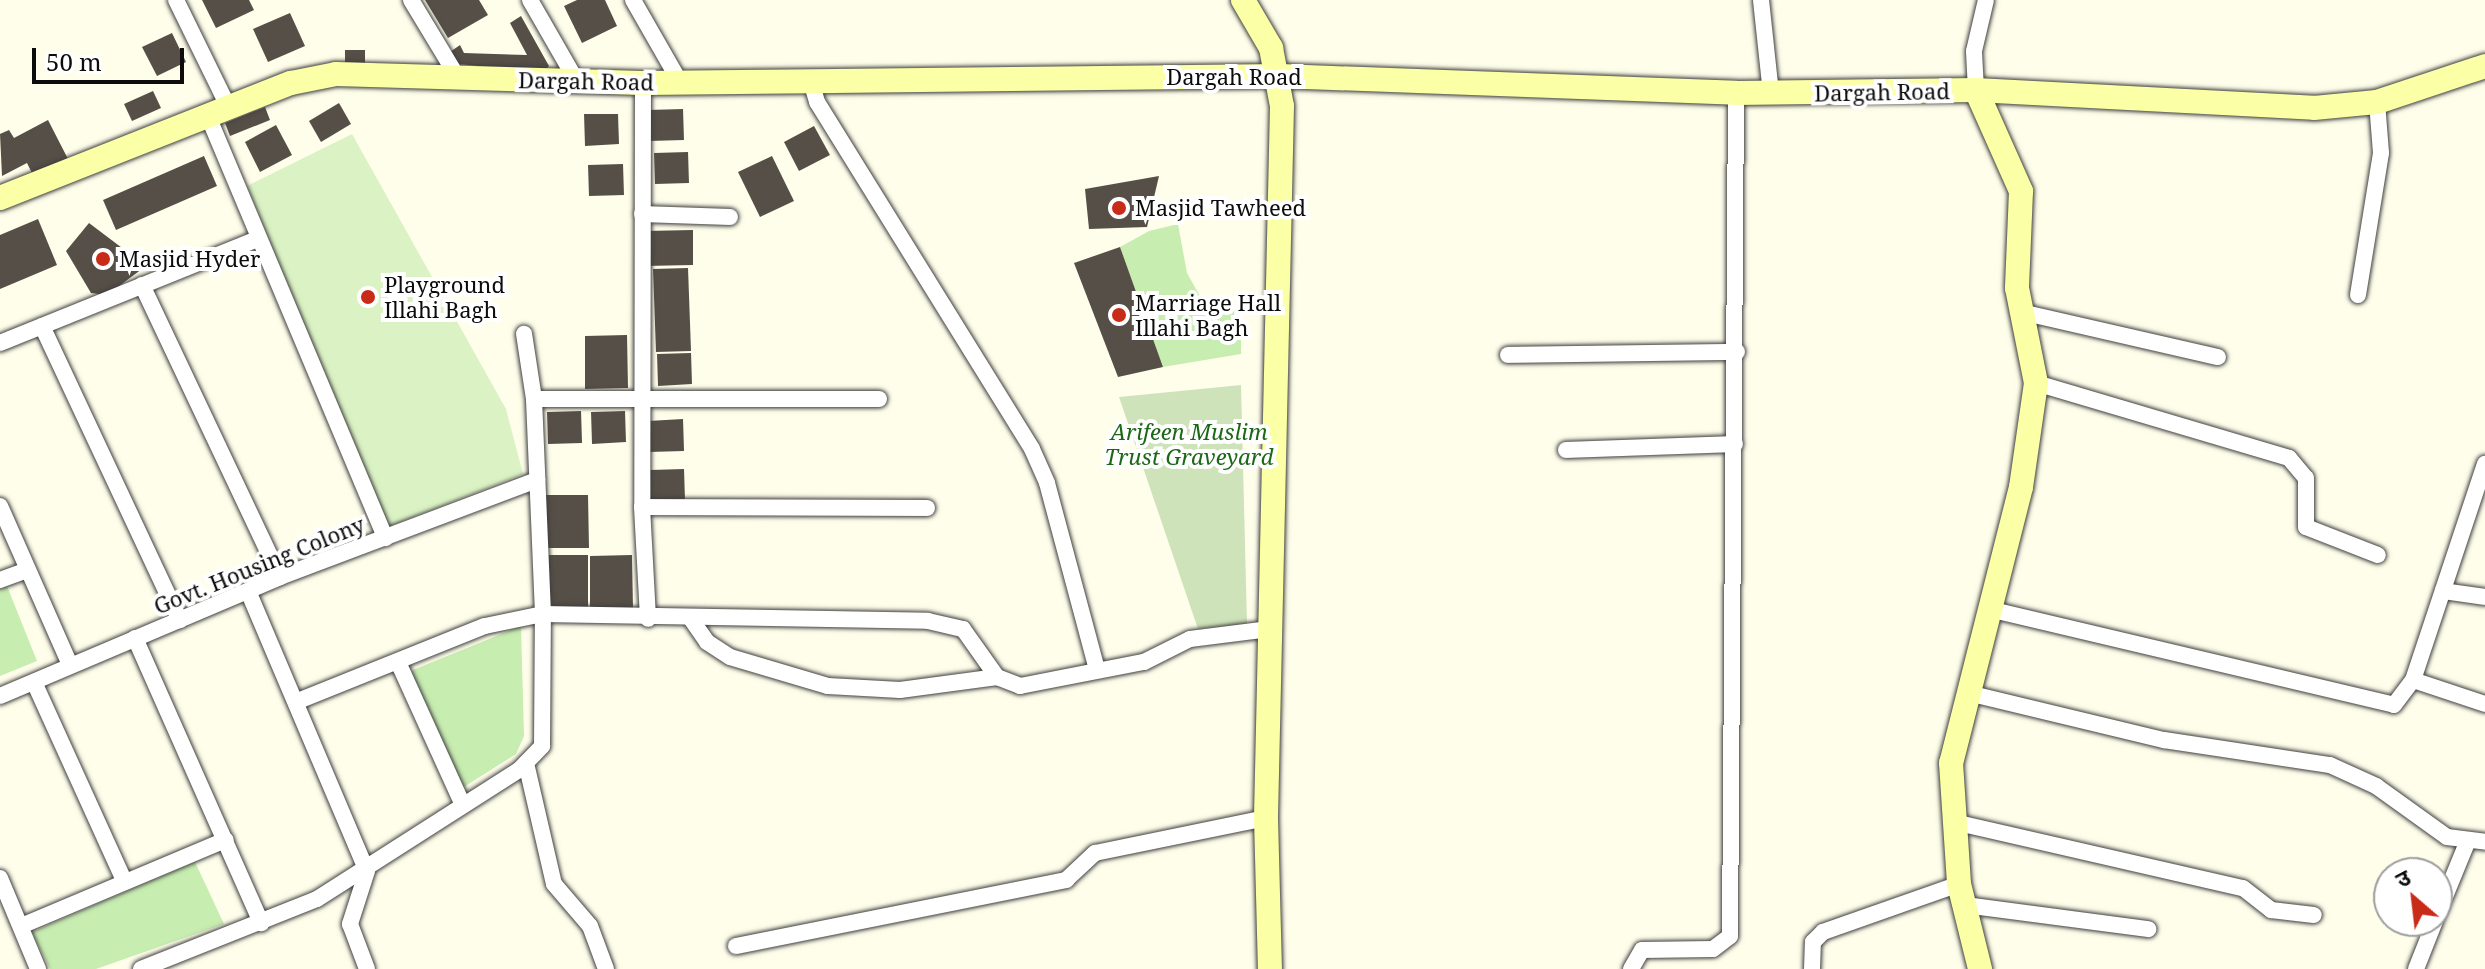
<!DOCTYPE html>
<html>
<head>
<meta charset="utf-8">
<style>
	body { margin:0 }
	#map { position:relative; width:2485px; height:969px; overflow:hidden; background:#fffeeb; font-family:"Noto Serif","Noto Sans Devanagari",serif }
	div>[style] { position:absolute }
	.green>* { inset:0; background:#c7edb1 }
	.cemetery>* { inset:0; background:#cfe3ba }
	.pitch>* { inset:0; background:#dbf3c4 }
	.building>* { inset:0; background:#564f47 }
	.roads { filter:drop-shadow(0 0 2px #3f3f3f) drop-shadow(0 0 2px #3f3f3f) }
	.street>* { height:16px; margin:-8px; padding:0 8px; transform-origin:8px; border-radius:8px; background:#fff }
	.secondary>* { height:24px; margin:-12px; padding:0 12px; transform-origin:12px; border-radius:12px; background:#fbffa6 }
	.dots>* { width:22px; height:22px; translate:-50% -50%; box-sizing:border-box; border:4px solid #fff; border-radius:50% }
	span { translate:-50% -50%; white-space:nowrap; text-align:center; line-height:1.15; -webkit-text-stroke:8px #fff; paint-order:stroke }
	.street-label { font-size:22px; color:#0c0c0c }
	.poi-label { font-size:22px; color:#0c0c0c }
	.left { translate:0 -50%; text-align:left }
	.park-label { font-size:22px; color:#1b6917; font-style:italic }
	.north { position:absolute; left:2373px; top:857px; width:80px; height:80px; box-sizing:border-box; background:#fff; border:2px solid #9e9e9e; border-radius:50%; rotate:332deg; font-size:22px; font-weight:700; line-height:32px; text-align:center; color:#0c0c0c }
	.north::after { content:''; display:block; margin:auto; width:28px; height:36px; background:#c82b18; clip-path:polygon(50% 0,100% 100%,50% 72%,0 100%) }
	.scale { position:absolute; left:32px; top:48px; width:152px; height:36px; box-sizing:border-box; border:4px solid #0c0c0c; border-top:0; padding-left:10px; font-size:24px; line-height:28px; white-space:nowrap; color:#0c0c0c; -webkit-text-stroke:6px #fff; paint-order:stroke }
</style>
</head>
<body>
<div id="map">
	<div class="green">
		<i style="clip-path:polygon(1178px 224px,1187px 273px,1201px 298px,1241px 311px,1241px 354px,1163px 367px,1120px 247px,1149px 231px)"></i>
		<i style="clip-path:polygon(7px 586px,37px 661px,0 676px,0 589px)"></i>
		<i style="clip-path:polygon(521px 626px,524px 736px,516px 754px,459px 790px,406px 691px,413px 670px)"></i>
		<i style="clip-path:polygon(195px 862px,224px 924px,96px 969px,50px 969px,32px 932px)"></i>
	</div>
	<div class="cemetery">
		<i style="clip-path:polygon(1241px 385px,1247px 624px,1198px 629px,1119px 397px)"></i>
	</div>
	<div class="pitch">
		<i style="clip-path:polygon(352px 134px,506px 409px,523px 474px,387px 527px,247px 186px)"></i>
	</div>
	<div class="building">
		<i style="clip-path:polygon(202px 0,249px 0,254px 10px,216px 28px)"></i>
		<i style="clip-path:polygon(425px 0,479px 0,488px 15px,448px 38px)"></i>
		<i style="clip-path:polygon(577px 0,605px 0,617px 26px,582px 43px,564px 6px)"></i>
		<i style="clip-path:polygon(290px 13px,305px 46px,268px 62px,253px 29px)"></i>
		<i style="clip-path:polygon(521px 16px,549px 66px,544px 72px,457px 64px,450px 52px,460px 45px,464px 53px,527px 55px,510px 23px)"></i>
		<i style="clip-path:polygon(172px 33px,186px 62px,157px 76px,142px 47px)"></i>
		<i style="clip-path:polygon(345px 50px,365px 50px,365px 63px,345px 62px)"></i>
		<i style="clip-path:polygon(153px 91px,161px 108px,132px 121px,124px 104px)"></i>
		<i style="clip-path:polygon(339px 103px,351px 124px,321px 142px,309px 121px)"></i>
		<i style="clip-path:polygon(265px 107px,270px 120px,230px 136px,225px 123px)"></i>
		<i style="clip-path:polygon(683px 109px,684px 140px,649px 141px,648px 110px)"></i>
		<i style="clip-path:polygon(584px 114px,618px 114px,619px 144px,585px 146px)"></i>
		<i style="clip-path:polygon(48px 120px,68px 159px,34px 177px,27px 163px,2px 176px,0 134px,9px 130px,14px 138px)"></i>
		<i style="clip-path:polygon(276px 125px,292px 155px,260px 172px,245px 142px)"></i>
		<i style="clip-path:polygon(814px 126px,830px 155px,799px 171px,784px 142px)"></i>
		<i style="clip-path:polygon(688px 152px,689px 183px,655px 184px,654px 153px)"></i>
		<i style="clip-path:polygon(204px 156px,217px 186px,116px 230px,103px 200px)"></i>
		<i style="clip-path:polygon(772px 156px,794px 201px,760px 217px,738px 172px)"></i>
		<i style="clip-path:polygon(623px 164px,624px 195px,589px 196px,588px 165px)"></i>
		<i style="clip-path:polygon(1159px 176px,1147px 227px,1089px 229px,1085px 189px)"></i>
		<i style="clip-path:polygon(38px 219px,57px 265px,0 289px,0 235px)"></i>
		<i style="clip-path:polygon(89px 223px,146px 266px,107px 295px,91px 293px,66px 251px)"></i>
		<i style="clip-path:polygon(693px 230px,693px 265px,645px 266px,645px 231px)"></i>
		<i style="clip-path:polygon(1120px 247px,1163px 367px,1118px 377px,1074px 263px)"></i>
		<i style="clip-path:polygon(688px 268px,691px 351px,656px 352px,653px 269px)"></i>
		<i style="clip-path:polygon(627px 335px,628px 388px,585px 389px,585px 336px)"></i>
		<i style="clip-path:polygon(691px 353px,692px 384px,658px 386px,657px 354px)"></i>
		<i style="clip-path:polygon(581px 411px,582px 443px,548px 444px,547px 412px)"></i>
		<i style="clip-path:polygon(625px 411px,626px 442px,592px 444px,591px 412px)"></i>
		<i style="clip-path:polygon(683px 419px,684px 451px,649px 452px,648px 421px)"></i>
		<i style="clip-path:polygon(684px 469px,685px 500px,651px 502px,650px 470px)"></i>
		<i style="clip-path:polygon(546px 495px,588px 495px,589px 548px,546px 548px)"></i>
		<i style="clip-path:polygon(545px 555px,588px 555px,588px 608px,546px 609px)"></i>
		<i style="clip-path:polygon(632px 555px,633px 609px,590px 609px,590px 556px)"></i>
	</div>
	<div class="roads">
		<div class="street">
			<i style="left:176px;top:0;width:118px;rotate:63.9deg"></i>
			<i style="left:411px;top:0;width:91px;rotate:58.9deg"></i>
			<i style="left:530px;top:0;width:92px;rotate:60.1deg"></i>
			<i style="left:633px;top:0;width:95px;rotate:60.2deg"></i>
			<i style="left:1761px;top:0;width:95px;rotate:83.9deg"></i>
			<i style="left:811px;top:81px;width:22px;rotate:74deg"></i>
			<i style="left:817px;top:102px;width:408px;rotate:58.2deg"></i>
			<i style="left:1032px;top:449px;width:37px;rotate:66deg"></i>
			<i style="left:1047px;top:483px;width:193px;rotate:75deg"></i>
			<i style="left:643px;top:83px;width:424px;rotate:90.1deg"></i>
			<i style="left:642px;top:507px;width:112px;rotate:86.9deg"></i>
			<i style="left:1976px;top:90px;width:39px;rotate:-93deg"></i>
			<i style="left:1974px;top:51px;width:52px;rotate:-76.8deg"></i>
			<i style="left:208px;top:116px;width:458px;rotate:67.2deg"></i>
			<i style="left:642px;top:214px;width:88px;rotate:2deg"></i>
			<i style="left:142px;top:285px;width:323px;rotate:64.7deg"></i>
			<i style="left:2358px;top:295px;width:144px;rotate:-80.8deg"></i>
			<i style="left:2381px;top:153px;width:51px;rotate:-94.5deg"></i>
			<i style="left:2021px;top:312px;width:202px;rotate:12.9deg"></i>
			<i style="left:42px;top:326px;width:325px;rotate:64.9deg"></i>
			<i style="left:0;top:343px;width:277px;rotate:-22deg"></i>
			<i style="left:1508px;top:355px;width:229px;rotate:-0.8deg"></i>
			<i style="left:2036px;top:383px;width:264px;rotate:16.5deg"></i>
			<i style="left:2289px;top:458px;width:26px;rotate:50deg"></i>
			<i style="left:2306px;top:478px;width:49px;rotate:90deg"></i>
			<i style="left:2306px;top:527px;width:77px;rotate:21.3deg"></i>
			<i style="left:534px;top:399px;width:345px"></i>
			<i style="left:1566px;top:450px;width:169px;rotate:-2deg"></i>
			<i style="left:0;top:506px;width:174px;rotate:66.2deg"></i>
			<i style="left:642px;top:507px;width:285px;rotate:0.2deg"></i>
			<i style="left:0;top:580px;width:29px;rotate:-20deg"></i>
			<i style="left:248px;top:591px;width:304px;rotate:67deg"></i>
			<i style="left:367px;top:871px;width:56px;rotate:107.8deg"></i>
			<i style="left:350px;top:924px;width:48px;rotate:69.3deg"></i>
			<i style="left:2443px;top:591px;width:42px;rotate:8.1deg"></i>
			<i style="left:1993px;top:610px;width:412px;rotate:13.3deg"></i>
			<i style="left:2394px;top:705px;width:31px;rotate:-53deg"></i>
			<i style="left:2413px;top:680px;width:228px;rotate:-71.6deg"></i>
			<i style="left:691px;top:619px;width:28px;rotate:55deg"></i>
			<i style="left:707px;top:642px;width:27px;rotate:33deg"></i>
			<i style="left:730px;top:657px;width:102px;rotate:16.5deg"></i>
			<i style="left:828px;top:686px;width:72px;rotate:3.2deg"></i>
			<i style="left:900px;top:690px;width:98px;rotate:-7.6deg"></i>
			<i style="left:135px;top:638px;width:312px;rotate:66.1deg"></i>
			<i style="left:398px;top:662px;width:157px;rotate:65.6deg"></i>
			<i style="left:2413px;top:680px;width:76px;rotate:18.4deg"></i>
			<i style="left:34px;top:682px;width:217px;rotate:65.6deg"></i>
			<i style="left:1968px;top:693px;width:202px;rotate:13.5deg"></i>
			<i style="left:2164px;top:740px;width:168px;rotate:8.6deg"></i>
			<i style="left:2330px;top:765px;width:51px;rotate:24.5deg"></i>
			<i style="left:2376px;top:786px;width:87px;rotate:35.7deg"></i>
			<i style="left:2447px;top:837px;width:38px;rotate:7deg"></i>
			<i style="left:0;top:696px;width:304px;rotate:-23deg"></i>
			<i style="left:280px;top:577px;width:275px;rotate:-20.7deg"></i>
			<i style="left:298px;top:701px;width:201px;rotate:-21.9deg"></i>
			<i style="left:485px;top:626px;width:59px;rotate:-11.7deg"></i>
			<i style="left:543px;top:614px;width:385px;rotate:1deg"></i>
			<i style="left:928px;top:621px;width:36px;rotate:13deg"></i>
			<i style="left:963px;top:629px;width:59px;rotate:54.7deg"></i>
			<i style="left:997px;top:677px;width:25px;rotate:21deg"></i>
			<i style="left:1020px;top:686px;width:126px;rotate:-11deg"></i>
			<i style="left:1144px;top:662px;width:51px;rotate:-26.6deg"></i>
			<i style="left:1190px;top:639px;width:80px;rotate:-7.2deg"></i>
			<i style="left:526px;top:763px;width:124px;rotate:77deg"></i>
			<i style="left:554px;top:884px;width:55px;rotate:49.4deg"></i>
			<i style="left:590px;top:926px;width:46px;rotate:69.6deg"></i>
			<i style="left:1954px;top:822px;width:296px;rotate:12.9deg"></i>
			<i style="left:2243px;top:888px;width:36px;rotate:38deg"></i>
			<i style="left:2271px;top:910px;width:43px;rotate:6.6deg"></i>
			<i style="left:0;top:878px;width:99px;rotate:67.3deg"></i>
			<i style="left:1965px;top:905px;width:185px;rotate:7.5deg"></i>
			<i style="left:2437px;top:916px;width:79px;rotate:-67.7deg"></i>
			<i style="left:21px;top:926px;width:222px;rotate:-22.8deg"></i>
			<i style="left:736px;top:946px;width:337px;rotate:-11.3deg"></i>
			<i style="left:1066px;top:880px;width:40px;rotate:-43deg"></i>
			<i style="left:1095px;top:853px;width:175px;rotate:-11.6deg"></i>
			<i style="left:141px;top:969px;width:189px;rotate:-21.7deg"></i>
			<i style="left:317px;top:899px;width:241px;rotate:-32.6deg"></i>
			<i style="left:520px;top:769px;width:32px;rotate:-46deg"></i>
			<i style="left:542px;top:746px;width:132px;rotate:-89.6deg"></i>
			<i style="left:543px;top:614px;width:215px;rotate:-92.4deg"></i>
			<i style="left:534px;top:399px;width:66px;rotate:-98.7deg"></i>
			<i style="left:1631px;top:969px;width:22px;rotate:-60deg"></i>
			<i style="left:1642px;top:950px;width:71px;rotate:-0.8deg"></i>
			<i style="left:1713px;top:949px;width:21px;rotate:-37deg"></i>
			<i style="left:1730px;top:936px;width:843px;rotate:-89.59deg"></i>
			<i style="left:1812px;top:969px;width:27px;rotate:-88deg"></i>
			<i style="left:1813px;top:942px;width:14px;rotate:-45deg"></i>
			<i style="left:1823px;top:932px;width:144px;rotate:-19.4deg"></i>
			<i style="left:2416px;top:969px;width:52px;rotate:-68.4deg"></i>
		</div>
		<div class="secondary">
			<i style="left:1243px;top:0;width:56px;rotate:59.7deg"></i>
			<i style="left:1271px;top:48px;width:59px;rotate:79.3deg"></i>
			<i style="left:1282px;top:106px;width:712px;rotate:91.29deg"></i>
			<i style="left:1266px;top:818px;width:151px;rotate:88.5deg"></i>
			<i style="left:1976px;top:90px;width:111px;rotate:66deg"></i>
			<i style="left:2021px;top:191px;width:97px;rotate:92.4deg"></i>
			<i style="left:2017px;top:288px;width:97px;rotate:78.7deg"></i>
			<i style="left:2036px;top:383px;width:105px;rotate:98.2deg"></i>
			<i style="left:2021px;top:487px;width:285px;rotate:104.2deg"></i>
			<i style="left:1951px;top:763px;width:121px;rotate:86.2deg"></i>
			<i style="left:1959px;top:884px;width:88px;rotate:76.1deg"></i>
			<i style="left:0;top:198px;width:313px;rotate:-21.6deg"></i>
			<i style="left:291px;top:83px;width:46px;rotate:-11.3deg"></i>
			<i style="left:336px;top:74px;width:307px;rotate:1.7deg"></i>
			<i style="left:643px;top:83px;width:637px;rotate:-0.63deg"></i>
			<i style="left:1280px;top:76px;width:456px;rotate:2.1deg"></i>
			<i style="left:1736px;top:93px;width:240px;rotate:-0.7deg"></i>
			<i style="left:1976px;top:90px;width:338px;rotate:3deg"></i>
			<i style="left:2314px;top:108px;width:63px;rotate:-5.4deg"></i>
			<i style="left:2377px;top:102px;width:114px;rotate:-18.4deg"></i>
		</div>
	</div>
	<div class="dots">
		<i style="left:1119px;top:208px;background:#c82b18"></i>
		<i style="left:103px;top:259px;background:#c82b18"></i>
		<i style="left:368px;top:297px;background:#c82b18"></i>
		<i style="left:1119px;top:315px;background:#c82b18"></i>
	</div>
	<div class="street-label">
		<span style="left:1234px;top:77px">Dargah Road</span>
		<span style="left:586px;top:81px;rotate:1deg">Dargah Road</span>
		<span style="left:1882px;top:92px;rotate:-1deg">Dargah Road</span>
		<span style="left:259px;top:565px;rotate:-22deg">Govt. Housing Colony</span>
	</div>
	<div class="poi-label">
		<span class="left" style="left:1135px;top:208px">Masjid Tawheed</span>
		<span class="left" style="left:119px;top:259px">Masjid Hyder</span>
		<span class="left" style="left:384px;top:297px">Playground<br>Illahi Bagh</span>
		<span class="left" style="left:1135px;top:315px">Marriage Hall<br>Illahi Bagh</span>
	</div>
	<div class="park-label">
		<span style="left:1189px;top:444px">Arifeen Muslim<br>Trust Graveyard</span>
	</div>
	<div class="north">उ</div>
	<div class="scale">50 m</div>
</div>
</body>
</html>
